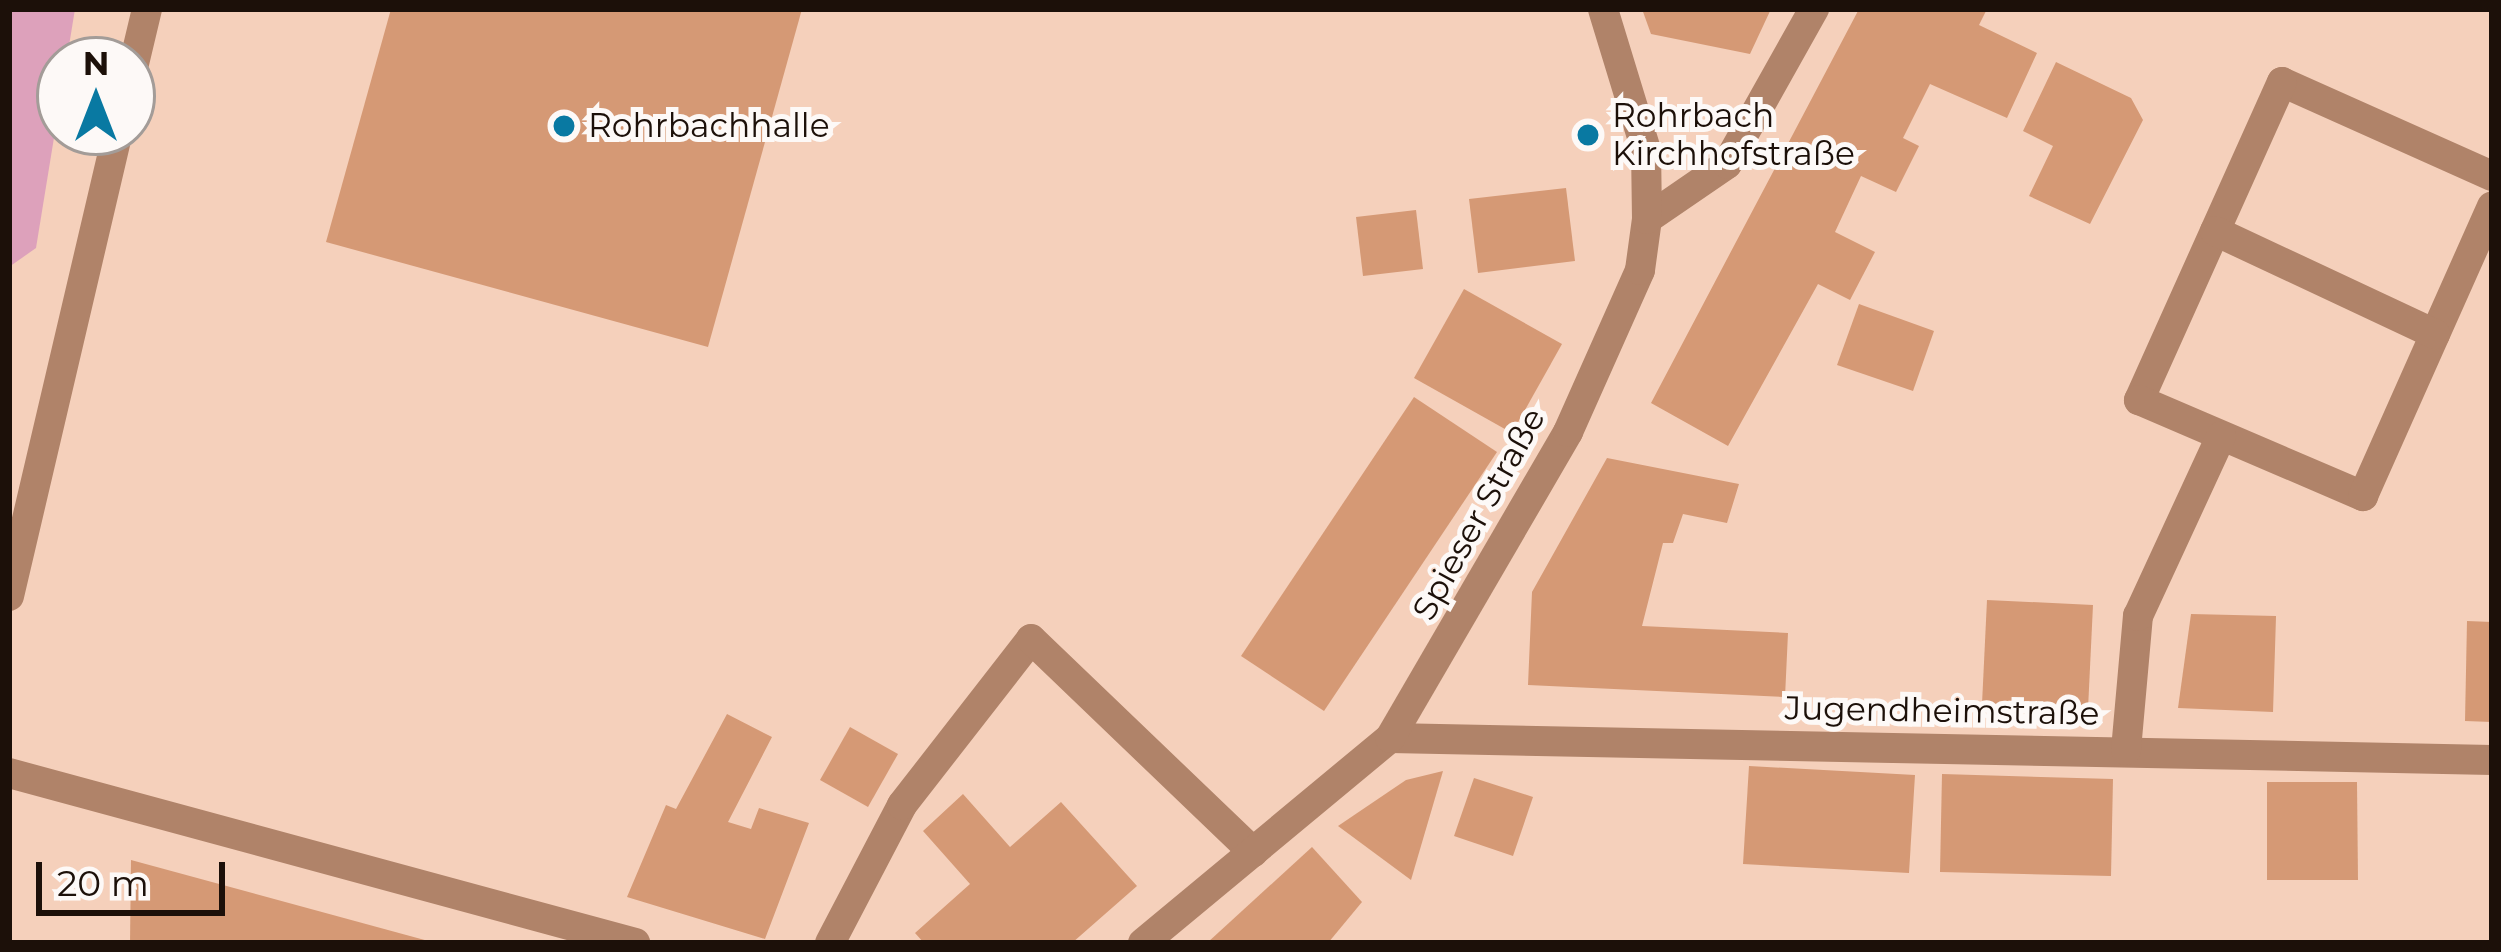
<!DOCTYPE html>
<html>
<head>
<meta charset="utf-8">
<style>
	body { margin:0 }
	#map { position:relative; width:2501px; height:952px; overflow:hidden; background:#f5d0bb; font-family:Montserrat,sans-serif }
	div>[style] { position:absolute }
	.green>* { inset:0; background:#dda1bb }
	.building>* { inset:0; background:#d59975 }
	.minor>* { height:30px; margin:-15px; padding:0 15px; transform-origin:15px; border-radius:15px; background:#b08369 }
	.dots>* { width:33px; height:33px; translate:-50% -50%; box-sizing:border-box; border:6px solid #fdf9f7; border-radius:50% }
	span { translate:-50% -50%; white-space:nowrap; text-align:center; line-height:1.15; -webkit-text-stroke:10px #fdf9f7; paint-order:stroke }
	.poi-label { font-size:33px; color:#1c1009 }
	.left { translate:0 -50%; text-align:left }
	.street-label { font-size:33px; color:#1c1009 }
	.frame { position:absolute; inset:0; border:12px solid #1c1009; pointer-events:none }
	.north { position:absolute; left:36px; top:36px; width:120px; height:120px; box-sizing:border-box; background:#fdf9f7; border:3px solid #a39c98; border-radius:50%; rotate:0deg; font-size:33px; font-weight:700; line-height:48px; text-align:center; color:#1c1009 }
	.north::after { content:''; display:block; margin:auto; width:42px; height:54px; background:#0979a2; clip-path:polygon(50% 0,100% 100%,50% 72%,0 100%) }
	.scale { position:absolute; left:36px; top:862px; width:189px; height:54px; box-sizing:border-box; border:6px solid #1c1009; border-top:0; padding-left:15px; font-size:36px; line-height:42px; white-space:nowrap; color:#1c1009; -webkit-text-stroke:9px #fdf9f7; paint-order:stroke }
</style>
</head>
<body>
<div id="map">
	<div class="green">
		<i style="clip-path:polygon(9px 9px,75px 9px,36px 248px,9px 267px)"></i>
	</div>
	<div class="building">
		<i style="clip-path:polygon(391px 9px,802px 9px,708px 347px,326px 242px)"></i>
		<i style="clip-path:polygon(1642px 9px,1771px 9px,1750px 54px,1651px 34px)"></i>
		<i style="clip-path:polygon(1859px 9px,1987px 9px,1979px 25px,2037px 53px,2007px 118px,1930px 84px,1903px 138px,1919px 146px,1896px 192px,1861px 176px,1835px 232px,1875px 252px,1850px 300px,1818px 284px,1728px 446px,1651px 403px)"></i>
		<i style="clip-path:polygon(2056px 62px,2131px 98px,2143px 120px,2090px 224px,2029px 196px,2053px 146px,2023px 131px)"></i>
		<i style="clip-path:polygon(1566px 188px,1575px 261px,1478px 273px,1469px 199px)"></i>
		<i style="clip-path:polygon(1416px 210px,1423px 269px,1363px 276px,1356px 217px)"></i>
		<i style="clip-path:polygon(1464px 289px,1562px 344px,1512px 433px,1414px 378px)"></i>
		<i style="clip-path:polygon(1859px 304px,1934px 331px,1913px 391px,1837px 365px)"></i>
		<i style="clip-path:polygon(1414px 397px,1497px 452px,1324px 711px,1241px 656px)"></i>
		<i style="clip-path:polygon(1607px 458px,1739px 484px,1727px 523px,1683px 514px,1673px 543px,1663px 543px,1642px 626px,1788px 633px,1785px 697px,1528px 685px,1532px 592px)"></i>
		<i style="clip-path:polygon(1987px 600px,2093px 605px,2088px 709px,1982px 704px)"></i>
		<i style="clip-path:polygon(2191px 614px,2276px 616px,2273px 712px,2178px 708px)"></i>
		<i style="clip-path:polygon(2467px 621px,2492px 622px,2492px 722px,2465px 721px)"></i>
		<i style="clip-path:polygon(727px 714px,772px 737px,728px 822px,751px 829px,759px 808px,809px 823px,765px 939px,627px 897px,666px 805px,676px 809px)"></i>
		<i style="clip-path:polygon(850px 727px,898px 754px,868px 807px,820px 780px)"></i>
		<i style="clip-path:polygon(1749px 766px,1915px 775px,1909px 873px,1743px 864px)"></i>
		<i style="clip-path:polygon(1443px 771px,1411px 880px,1338px 826px,1406px 780px)"></i>
		<i style="clip-path:polygon(1942px 774px,2113px 779px,2111px 876px,1940px 872px)"></i>
		<i style="clip-path:polygon(1474px 778px,1533px 797px,1513px 856px,1454px 836px)"></i>
		<i style="clip-path:polygon(2267px 782px,2357px 782px,2358px 880px,2267px 880px)"></i>
		<i style="clip-path:polygon(963px 794px,1010px 847px,1061px 802px,1137px 886px,1072px 943px,924px 943px,915px 933px,970px 884px,923px 831px)"></i>
		<i style="clip-path:polygon(1312px 847px,1362px 902px,1328px 943px,1207px 943px)"></i>
		<i style="clip-path:polygon(131px 860px,432px 942px,431px 943px,130px 943px)"></i>
	</div>
	<div class="minor">
		<i style="left:132px;top:72px;width:65px;rotate:-76.6deg"></i>
		<i style="left:2492px;top:176px;width:230px;rotate:-155.9deg"></i>
		<i style="left:2282px;top:82px;width:349px;rotate:114.2deg"></i>
		<i style="left:2139px;top:400px;width:244px;rotate:23.2deg"></i>
		<i style="left:2363px;top:496px;width:317px;rotate:-66deg"></i>
		<i style="left:1647px;top:219px;width:97px;rotate:-34.5deg"></i>
		<i style="left:1727px;top:164px;width:178px;rotate:-60.7deg"></i>
		<i style="left:2215px;top:231px;width:243px;rotate:25.1deg"></i>
		<i style="left:9px;top:596px;width:477px;rotate:-76.8deg"></i>
		<i style="left:1390px;top:738px;width:1102px;rotate:1.14deg"></i>
		<i style="left:2126px;top:750px;width:135px;rotate:-84.9deg"></i>
		<i style="left:2138px;top:616px;width:198px;rotate:-65.2deg"></i>
		<i style="left:9px;top:773px;width:649px;rotate:15.19deg"></i>
		<i style="left:830px;top:943px;width:156px;rotate:-62.4deg"></i>
		<i style="left:902px;top:805px;width:210px;rotate:-52.1deg"></i>
		<i style="left:1031px;top:639px;width:308px;rotate:43.8deg"></i>
		<i style="left:1143px;top:943px;width:321px;rotate:-39.7deg"></i>
		<i style="left:1390px;top:738px;width:354px;rotate:-59.8deg"></i>
		<i style="left:1568px;top:432px;width:177px;rotate:-66deg"></i>
		<i style="left:1640px;top:270px;width:51px;rotate:-82.2deg"></i>
		<i style="left:1647px;top:219px;width:69px;rotate:-90.8deg"></i>
		<i style="left:1646px;top:150px;width:147px;rotate:-107deg"></i>
	</div>
	<div class="dots">
		<i style="left:564px;top:126px;background:#0979a2"></i>
		<i style="left:1588px;top:135px;background:#0979a2"></i>
	</div>
	<div class="poi-label">
		<span class="left" style="left:1612px;top:135px">Rohrbach<br>Kirchhofstraße</span>
		<span class="left" style="left:588px;top:126px">Rohrbachhalle</span>
	</div>
	<div class="street-label">
		<span style="left:1479px;top:514px;rotate:-61deg">Spieser Straße</span>
		<span style="left:1942px;top:711px;rotate:1deg">Jugendheimstraße</span>
	</div>
	<div class="frame"></div>
	<div class="north">N</div>
	<div class="scale">20 m</div>
</div>
</body>
</html>
